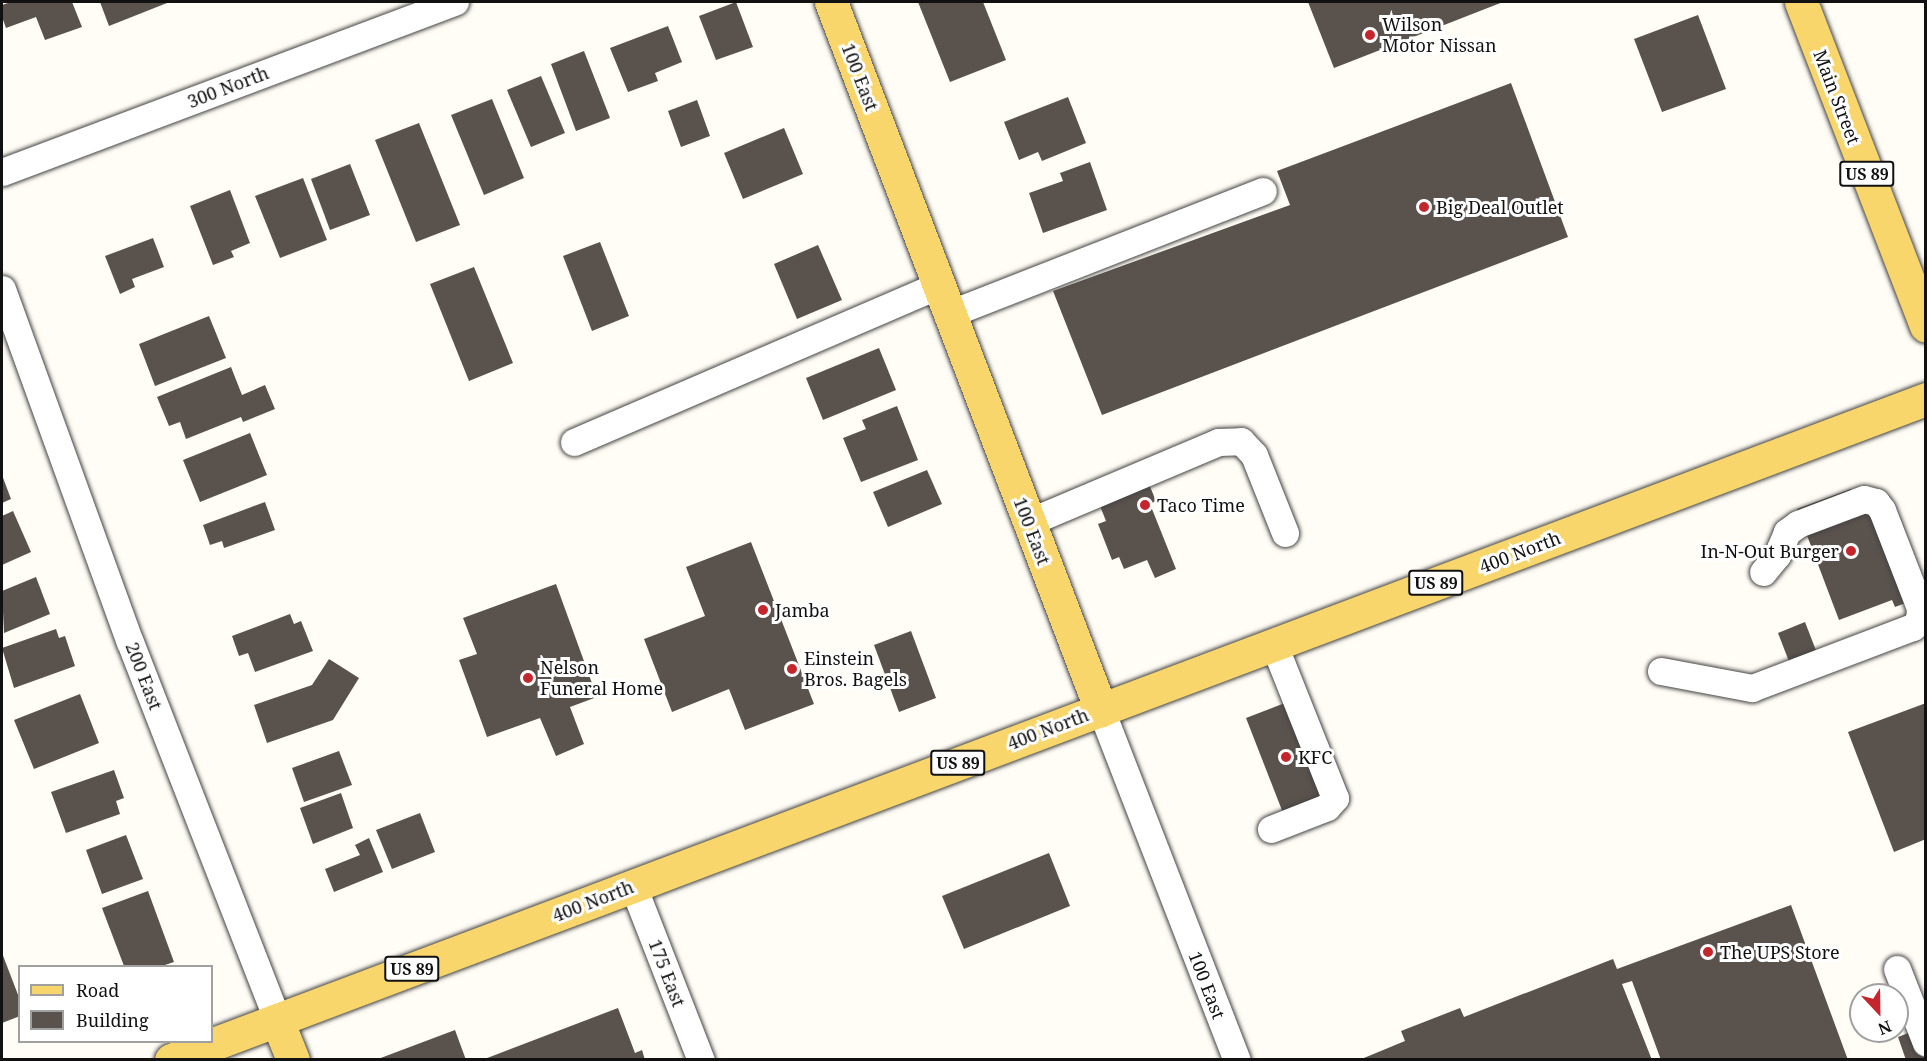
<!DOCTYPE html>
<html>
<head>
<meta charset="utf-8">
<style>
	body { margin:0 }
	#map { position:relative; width:1927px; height:1061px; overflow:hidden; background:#fffdf5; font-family:"Noto Serif",serif }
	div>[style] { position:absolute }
	.building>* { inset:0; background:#5a524d }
	.roads { filter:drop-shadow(0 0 2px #444) drop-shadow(0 0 2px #444) }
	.minor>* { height:27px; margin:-13.5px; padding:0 13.5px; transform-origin:13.5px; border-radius:13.5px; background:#fff }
	.major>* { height:33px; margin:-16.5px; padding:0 16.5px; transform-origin:16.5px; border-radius:16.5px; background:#f9d66b }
	.dots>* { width:16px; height:16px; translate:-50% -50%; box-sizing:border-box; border:3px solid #fff; border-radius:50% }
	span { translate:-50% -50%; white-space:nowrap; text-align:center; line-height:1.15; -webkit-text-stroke:6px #fff; paint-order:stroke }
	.shield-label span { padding:2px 4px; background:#fff; border:2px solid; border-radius:4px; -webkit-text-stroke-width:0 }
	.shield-label { font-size:16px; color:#111; font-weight:700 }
	.poi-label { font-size:18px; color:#111 }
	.left { translate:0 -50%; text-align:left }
	.right { translate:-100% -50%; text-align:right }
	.street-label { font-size:18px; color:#111 }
	.frame { position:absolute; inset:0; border:3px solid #111; pointer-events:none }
	.legend { position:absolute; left:18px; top:965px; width:195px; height:78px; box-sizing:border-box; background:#fff; border:2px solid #a0a0a0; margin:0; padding:8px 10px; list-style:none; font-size:18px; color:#111 }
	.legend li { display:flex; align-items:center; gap:12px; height:30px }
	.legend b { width:30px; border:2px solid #a0a0a0 }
	.north { position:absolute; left:1849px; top:983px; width:60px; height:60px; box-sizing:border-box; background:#fff; border:2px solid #a0a0a0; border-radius:50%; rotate:158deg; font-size:16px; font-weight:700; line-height:24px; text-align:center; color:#111 }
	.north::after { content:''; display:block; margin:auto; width:21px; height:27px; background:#c4262e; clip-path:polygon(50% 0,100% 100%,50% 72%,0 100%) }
</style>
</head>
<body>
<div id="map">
	<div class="building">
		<i style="clip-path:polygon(11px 2px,72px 2px,82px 27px,45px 40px,36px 17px,6px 28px,2px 17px,2px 5px)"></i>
		<i style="clip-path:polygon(100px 2px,167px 2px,167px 3px,109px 26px)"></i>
		<i style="clip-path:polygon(736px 2px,753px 47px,716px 60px,699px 16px)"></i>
		<i style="clip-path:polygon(918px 2px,983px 2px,1006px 60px,950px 82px)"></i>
		<i style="clip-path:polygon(1308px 2px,1503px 2px,1334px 68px)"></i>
		<i style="clip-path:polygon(1698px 15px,1726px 89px,1662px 112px,1634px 39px)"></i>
		<i style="clip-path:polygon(668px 26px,682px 62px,655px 73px,658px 81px,628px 92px,610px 48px)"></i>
		<i style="clip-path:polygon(584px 51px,610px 118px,576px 131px,551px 64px)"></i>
		<i style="clip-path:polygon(541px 76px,565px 133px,531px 147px,507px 90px)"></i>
		<i style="clip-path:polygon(1511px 83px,1568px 237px,1102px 415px,1053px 291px,1290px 205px,1277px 171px)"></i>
		<i style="clip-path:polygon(1068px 97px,1086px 143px,1042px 161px,1038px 152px,1019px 160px,1004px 122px)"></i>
		<i style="clip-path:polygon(492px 99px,524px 178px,484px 195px,451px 115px)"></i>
		<i style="clip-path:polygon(697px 100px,710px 136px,681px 147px,668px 111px)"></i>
		<i style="clip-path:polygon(419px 123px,460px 225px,416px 242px,375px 140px)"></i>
		<i style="clip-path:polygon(784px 128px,803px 174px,743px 199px,724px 153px)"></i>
		<i style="clip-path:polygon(1090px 162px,1107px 210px,1043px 233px,1029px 193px,1063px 181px,1060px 173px)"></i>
		<i style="clip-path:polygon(350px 164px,370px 215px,330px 230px,311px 179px)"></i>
		<i style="clip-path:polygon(303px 178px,327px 240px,280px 258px,255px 196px)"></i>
		<i style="clip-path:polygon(230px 190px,250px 243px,231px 251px,234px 257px,213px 265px,190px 206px)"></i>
		<i style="clip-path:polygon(153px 238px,164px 267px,132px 279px,135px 287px,120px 294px,105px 256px)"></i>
		<i style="clip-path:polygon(600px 242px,629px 316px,592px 331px,563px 256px)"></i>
		<i style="clip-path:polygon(818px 245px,842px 300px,797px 319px,774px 264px)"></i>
		<i style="clip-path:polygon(474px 267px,513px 363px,469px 381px,430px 284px)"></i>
		<i style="clip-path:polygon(209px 316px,226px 358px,155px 386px,139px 344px)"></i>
		<i style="clip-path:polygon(879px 348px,896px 390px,823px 420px,806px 378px)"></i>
		<i style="clip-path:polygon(231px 367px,242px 395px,265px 385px,275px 409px,243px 422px,241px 417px,186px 439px,180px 422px,169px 426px,157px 397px)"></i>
		<i style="clip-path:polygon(897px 406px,918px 460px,861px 482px,843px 438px,866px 429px,862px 420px)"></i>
		<i style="clip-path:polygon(250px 433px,267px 475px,200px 502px,183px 460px)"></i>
		<i style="clip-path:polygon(1141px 465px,1156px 501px,1150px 504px,1176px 569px,1155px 578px,1147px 560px,1124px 569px,1119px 557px,1112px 560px,1098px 524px,1106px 521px,1096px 496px)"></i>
		<i style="clip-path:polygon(927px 470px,942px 504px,888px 527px,873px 492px)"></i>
		<i style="clip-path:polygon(2px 475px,11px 499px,2px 503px)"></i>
		<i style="clip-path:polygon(1851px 489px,1859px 511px,1877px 519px,1908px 602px,1895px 607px,1892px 600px,1839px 620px,1797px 509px)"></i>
		<i style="clip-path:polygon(265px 502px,275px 530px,224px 548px,222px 541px,210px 545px,203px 525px)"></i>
		<i style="clip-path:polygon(13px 511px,31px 552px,2px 565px,2px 516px)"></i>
		<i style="clip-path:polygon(751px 542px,814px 704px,745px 730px,729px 689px,672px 712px,644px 639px,705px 616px,686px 567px)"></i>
		<i style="clip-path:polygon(36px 577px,50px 614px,4px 633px,2px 591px)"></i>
		<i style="clip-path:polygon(556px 584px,597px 697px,570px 707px,584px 744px,556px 756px,540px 718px,487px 737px,459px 660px,477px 654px,463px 618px)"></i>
		<i style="clip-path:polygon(290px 614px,294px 624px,301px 621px,313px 651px,255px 672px,248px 653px,239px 656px,232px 636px)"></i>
		<i style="clip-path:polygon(1805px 622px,1817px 653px,1790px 664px,1778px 633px)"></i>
		<i style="clip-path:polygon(56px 629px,59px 638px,65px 636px,75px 666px,14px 688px,2px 648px)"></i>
		<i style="clip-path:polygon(911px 631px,936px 698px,899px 712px,874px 645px)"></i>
		<i style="clip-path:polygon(329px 659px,359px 678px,333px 720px,267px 743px,254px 705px,312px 685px)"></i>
		<i style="clip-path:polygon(80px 694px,99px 743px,34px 769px,14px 720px)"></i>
		<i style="clip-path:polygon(1290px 701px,1326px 797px,1283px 813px,1246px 718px)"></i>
		<i style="clip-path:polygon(1926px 703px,1926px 839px,1894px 852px,1848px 732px)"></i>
		<i style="clip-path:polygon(339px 751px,352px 785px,304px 802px,292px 768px)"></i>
		<i style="clip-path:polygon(114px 770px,124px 798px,116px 801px,120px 814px,66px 833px,51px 792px)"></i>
		<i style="clip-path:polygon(341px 793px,353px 828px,313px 844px,300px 808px)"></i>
		<i style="clip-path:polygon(420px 813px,435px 852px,392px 869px,376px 830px)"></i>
		<i style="clip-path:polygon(126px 835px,143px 879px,102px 894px,86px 850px)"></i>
		<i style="clip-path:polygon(369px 838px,383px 872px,334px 892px,325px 869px,360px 855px,355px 845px)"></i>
		<i style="clip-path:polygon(1049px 853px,1070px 906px,964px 949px,942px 896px)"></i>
		<i style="clip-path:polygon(148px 891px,174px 962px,162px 966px,124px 966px,102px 908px)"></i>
		<i style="clip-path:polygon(1791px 905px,1848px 1060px,1661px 1060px,1632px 981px,1622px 984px,1652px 1060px,1359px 1060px,1405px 1041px,1401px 1031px,1460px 1008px,1464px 1017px,1613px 959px,1617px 969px)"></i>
		<i style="clip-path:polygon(2px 953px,20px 1000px,20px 1016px,2px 1023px)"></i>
		<i style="clip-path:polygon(618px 1008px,635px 1053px,642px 1050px,645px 1060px,482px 1060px)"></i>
		<i style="clip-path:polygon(1926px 1026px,1926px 1060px,1906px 1060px,1898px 1037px)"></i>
		<i style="clip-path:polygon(455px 1030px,466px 1060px,378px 1060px,378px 1059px)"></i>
	</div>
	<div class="roads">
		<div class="minor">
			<i style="left:2px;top:172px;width:484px;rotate:-20.6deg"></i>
			<i style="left:2px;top:289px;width:375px;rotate:70.1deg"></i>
			<i style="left:130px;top:642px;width:406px;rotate:68.7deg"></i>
			<i style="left:949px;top:314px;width:337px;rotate:-21.4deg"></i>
			<i style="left:574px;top:442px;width:396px;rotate:-23.3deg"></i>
			<i style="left:1029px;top:522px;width:205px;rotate:-22.9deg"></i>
			<i style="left:1218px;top:442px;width:23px;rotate:-2deg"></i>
			<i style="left:1241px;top:441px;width:19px;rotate:47deg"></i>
			<i style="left:1254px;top:455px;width:84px;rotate:68.3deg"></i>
			<i style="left:1661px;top:671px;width:93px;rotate:10.6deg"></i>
			<i style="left:1752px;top:688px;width:172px;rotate:-20.8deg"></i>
			<i style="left:1913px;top:627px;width:9px;rotate:-49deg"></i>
			<i style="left:1919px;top:620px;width:12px;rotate:-85deg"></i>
			<i style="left:1920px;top:608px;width:105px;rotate:-111.2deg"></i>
			<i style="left:1882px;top:510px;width:10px;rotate:-127deg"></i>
			<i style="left:1876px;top:502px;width:12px;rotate:-166deg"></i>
			<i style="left:1864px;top:499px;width:71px;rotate:159.3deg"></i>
			<i style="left:1798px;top:524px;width:14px;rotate:144deg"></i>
			<i style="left:1787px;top:532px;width:25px;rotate:113deg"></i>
			<i style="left:1777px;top:555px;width:22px;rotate:129deg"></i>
			<i style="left:1101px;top:710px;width:375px;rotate:68.8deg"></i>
			<i style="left:1271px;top:829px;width:60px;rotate:-21.4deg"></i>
			<i style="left:1327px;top:807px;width:12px;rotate:-48deg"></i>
			<i style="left:1335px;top:798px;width:165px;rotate:-111.7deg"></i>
			<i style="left:633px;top:886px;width:187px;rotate:68.7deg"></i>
			<i style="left:1897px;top:969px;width:79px;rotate:68.6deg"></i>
		</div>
		<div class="major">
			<i style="left:831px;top:2px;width:758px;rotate:69.13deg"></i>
			<i style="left:1801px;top:2px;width:347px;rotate:68.9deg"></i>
			<i style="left:277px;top:1020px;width:43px;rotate:68.2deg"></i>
			<i style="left:171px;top:1060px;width:1875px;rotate:-20.64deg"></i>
		</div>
	</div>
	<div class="dots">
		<i style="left:1370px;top:35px;background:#c4262e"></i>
		<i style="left:1424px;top:207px;background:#c4262e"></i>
		<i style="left:1145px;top:505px;background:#c4262e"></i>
		<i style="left:1851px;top:551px;background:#c4262e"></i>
		<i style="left:763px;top:610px;background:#c4262e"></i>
		<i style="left:792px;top:669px;background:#c4262e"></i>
		<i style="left:528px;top:678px;background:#c4262e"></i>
		<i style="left:1286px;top:757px;background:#c4262e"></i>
		<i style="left:1708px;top:952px;background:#c4262e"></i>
	</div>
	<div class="shield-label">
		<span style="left:1867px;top:174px">US 89</span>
		<span style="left:1436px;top:583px">US 89</span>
		<span style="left:958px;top:763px">US 89</span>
		<span style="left:412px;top:969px">US 89</span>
	</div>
	<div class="poi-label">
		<span class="left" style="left:1382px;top:35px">Wilson<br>Motor Nissan</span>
		<span class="left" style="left:1436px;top:207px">Big Deal Outlet</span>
		<span class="left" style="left:1157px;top:505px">Taco Time</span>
		<span class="right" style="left:1839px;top:551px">In-N-Out Burger</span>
		<span class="left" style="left:775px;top:610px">Jamba</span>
		<span class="left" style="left:804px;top:669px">Einstein<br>Bros. Bagels</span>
		<span class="left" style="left:540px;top:678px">Nelson<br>Funeral Home</span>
		<span class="left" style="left:1298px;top:757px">KFC</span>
		<span class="left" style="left:1720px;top:952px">The UPS Store</span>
	</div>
	<div class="street-label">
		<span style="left:860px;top:77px;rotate:69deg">100 East</span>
		<span style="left:228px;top:87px;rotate:-21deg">300 North</span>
		<span style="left:1837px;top:97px;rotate:69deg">Main Street</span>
		<span style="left:1032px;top:531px;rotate:69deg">100 East</span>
		<span style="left:1520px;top:552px;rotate:-21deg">400 North</span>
		<span style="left:144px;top:676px;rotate:69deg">200 East</span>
		<span style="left:1048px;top:729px;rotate:-21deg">400 North</span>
		<span style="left:593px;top:901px;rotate:-21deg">400 North</span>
		<span style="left:667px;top:973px;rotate:69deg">175 East</span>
		<span style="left:1207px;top:985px;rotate:69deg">100 East</span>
	</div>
	<div class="frame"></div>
	<ul class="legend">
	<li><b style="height:8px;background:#f9d66b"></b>Road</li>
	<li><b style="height:16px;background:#5a524d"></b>Building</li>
	</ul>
	<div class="north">N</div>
</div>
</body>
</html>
